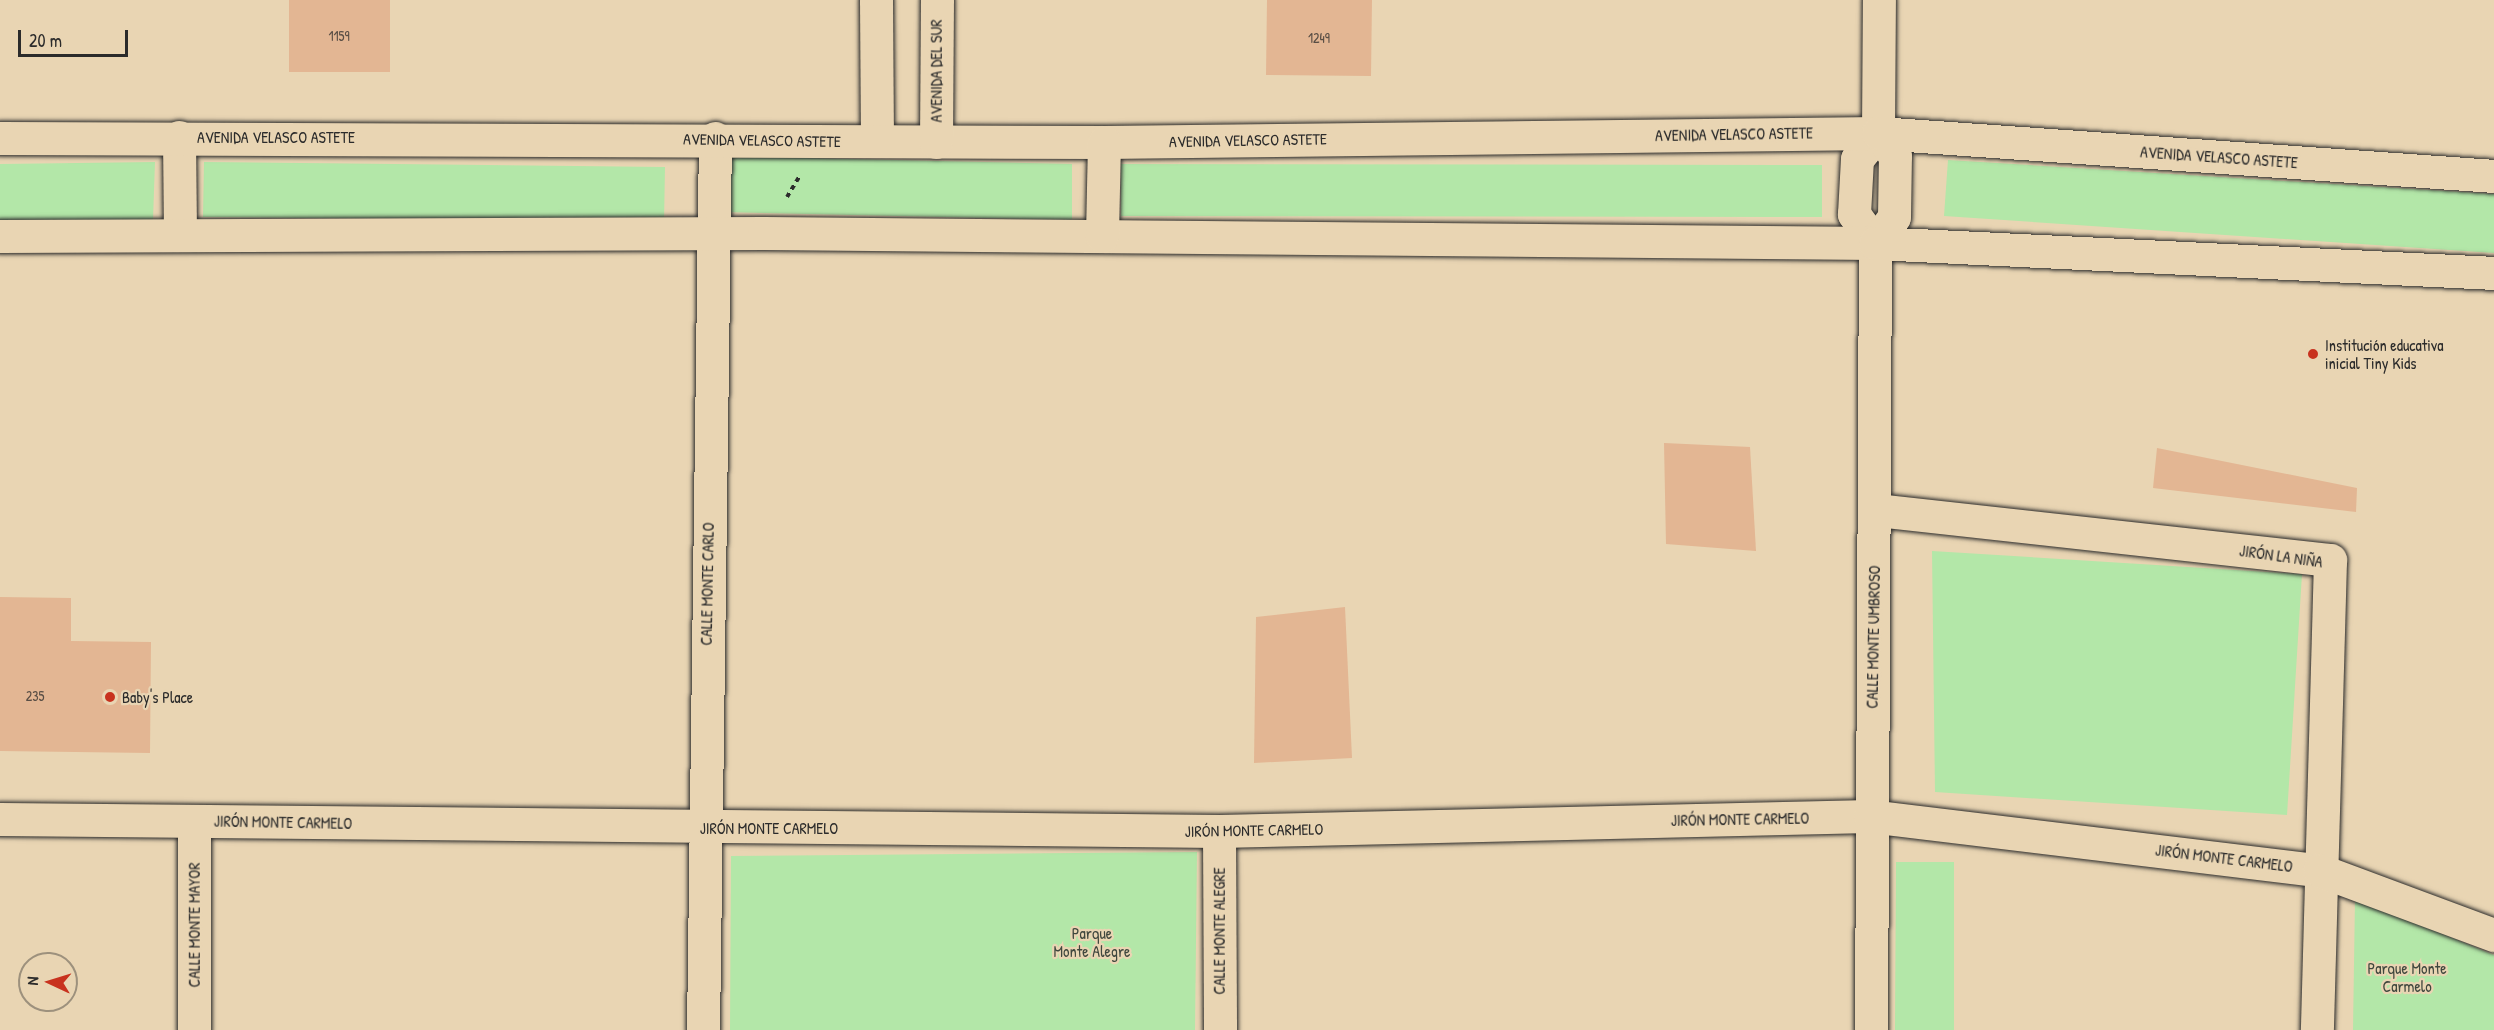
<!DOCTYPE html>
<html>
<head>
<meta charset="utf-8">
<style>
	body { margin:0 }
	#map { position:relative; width:2494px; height:1030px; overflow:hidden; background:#e9d5b3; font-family:"Patrick Hand",sans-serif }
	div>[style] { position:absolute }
	.green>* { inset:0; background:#b3e7a8 }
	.building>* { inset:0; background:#e3b693 }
	.path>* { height:4px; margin-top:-2px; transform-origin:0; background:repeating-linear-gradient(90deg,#2b2b2b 0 4.5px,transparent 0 9px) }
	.roads { filter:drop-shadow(0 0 2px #2b2b2b) drop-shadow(0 0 2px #2b2b2b) }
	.street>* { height:33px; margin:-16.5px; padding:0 16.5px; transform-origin:16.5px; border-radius:16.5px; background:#e9d5b3 }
	.secondary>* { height:33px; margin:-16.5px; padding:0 16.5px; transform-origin:16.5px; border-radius:16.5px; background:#e9d5b3 }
	.dots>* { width:16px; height:16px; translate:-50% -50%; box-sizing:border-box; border:3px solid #e9d5b3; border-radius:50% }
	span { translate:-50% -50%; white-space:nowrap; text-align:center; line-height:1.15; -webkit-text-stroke:4.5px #e9d5b3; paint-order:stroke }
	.number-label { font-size:14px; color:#594e45 }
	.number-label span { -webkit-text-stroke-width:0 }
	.street-label { font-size:16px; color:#2b2b2b }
	.poi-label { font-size:16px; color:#2b2b2b }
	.left { translate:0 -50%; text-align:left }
	.park-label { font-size:16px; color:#3f473e }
	.north { position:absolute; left:18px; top:952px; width:60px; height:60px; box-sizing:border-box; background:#e9d5b3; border:2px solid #9d917d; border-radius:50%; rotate:274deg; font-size:16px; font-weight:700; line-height:24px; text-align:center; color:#2b2b2b }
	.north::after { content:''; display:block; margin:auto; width:21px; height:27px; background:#c8321e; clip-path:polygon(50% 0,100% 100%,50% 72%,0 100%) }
	.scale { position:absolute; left:18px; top:30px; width:110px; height:27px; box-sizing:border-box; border:3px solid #2b2b2b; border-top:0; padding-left:8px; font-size:18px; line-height:21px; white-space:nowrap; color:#2b2b2b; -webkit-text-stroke:4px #e9d5b3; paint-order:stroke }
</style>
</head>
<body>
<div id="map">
	<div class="green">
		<i style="clip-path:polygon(723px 156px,1072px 164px,1072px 220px,722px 212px)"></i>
		<i style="clip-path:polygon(1948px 160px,2494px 194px,2494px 253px,1944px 216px)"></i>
		<i style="clip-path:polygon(155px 162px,153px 220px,0 221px,0 164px)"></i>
		<i style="clip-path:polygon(204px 162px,665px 167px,664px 222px,203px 217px)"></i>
		<i style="clip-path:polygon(1121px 164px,1822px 165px,1822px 217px,1121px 216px)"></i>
		<i style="clip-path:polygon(1932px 551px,2302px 574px,2287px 815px,1935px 792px)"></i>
		<i style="clip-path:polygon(1197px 852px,1195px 1030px,730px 1030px,731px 856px)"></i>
		<i style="clip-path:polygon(1896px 862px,1954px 862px,1954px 1030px,1895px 1030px)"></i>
		<i style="clip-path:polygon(2355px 898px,2494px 955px,2494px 1030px,2353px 1030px)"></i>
	</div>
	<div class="building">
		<i style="clip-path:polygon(289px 0,390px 0,390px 72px,289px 72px)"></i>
		<i style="clip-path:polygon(1267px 0,1372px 0,1371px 76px,1266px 75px)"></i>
		<i style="clip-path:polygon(1664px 443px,1750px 447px,1756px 551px,1666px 544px)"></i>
		<i style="clip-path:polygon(2157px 448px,2357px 488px,2356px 512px,2153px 488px)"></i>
		<i style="clip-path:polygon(0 597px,71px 598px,71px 641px,151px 642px,150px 753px,0 751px)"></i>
		<i style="clip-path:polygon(1345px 607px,1352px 758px,1254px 763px,1256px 617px)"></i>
	</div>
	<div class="path">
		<i style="left:787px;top:197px;width:26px;rotate:-59deg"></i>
	</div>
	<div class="roads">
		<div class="street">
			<i style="left:1875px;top:243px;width:36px;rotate:-126deg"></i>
			<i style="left:1854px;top:214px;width:55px;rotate:-86.9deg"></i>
			<i style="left:1857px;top:159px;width:33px;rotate:-51deg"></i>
			<i style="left:1876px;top:510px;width:457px;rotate:6.3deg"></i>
			<i style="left:2330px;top:560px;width:470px;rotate:91.6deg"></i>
			<i style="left:0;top:819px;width:1219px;rotate:0.56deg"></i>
			<i style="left:1219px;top:831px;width:651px;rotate:-1.32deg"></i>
			<i style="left:1870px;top:816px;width:452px;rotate:6.9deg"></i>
			<i style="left:2319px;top:870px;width:187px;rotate:20.4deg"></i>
			<i style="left:1219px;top:831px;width:199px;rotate:89.7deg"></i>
			<i style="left:194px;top:1030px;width:209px;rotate:-90deg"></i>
			<i style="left:703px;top:1030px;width:892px;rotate:-89.23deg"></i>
			<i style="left:1871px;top:1030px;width:787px;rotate:-89.71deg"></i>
			<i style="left:1875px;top:243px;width:32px;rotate:-54deg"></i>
			<i style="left:1894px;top:217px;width:61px;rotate:-89.1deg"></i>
			<i style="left:1895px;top:156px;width:29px;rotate:-126deg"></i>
			<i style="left:1878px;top:133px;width:133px;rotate:-89.6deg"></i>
		</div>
		<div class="secondary">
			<i style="left:876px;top:0;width:141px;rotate:89.6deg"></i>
			<i style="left:179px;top:137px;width:98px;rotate:89.4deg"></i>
			<i style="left:0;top:138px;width:1104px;rotate:0.21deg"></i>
			<i style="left:1104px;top:142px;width:774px;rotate:-0.67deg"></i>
			<i style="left:1878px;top:133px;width:617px;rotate:3.99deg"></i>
			<i style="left:936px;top:142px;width:142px;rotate:-89.6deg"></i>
			<i style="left:0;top:236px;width:764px;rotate:-0.22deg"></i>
			<i style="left:764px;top:233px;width:1111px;rotate:0.52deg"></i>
			<i style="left:1875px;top:243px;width:620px;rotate:2.77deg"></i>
			<i style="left:1102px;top:236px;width:94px;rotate:-88.8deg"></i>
		</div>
	</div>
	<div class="dots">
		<i style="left:2313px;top:354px;background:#c8321e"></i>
		<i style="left:110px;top:697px;background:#c8321e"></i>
	</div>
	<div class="number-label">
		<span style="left:339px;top:36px">1159</span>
		<span style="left:1319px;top:38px">1249</span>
		<span style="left:35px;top:696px">235</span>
	</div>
	<div class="street-label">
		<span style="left:936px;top:71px;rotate:-90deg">AVENIDA DEL SUR</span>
		<span style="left:1734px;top:134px;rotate:-1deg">AVENIDA VELASCO ASTETE</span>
		<span style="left:276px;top:137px">AVENIDA VELASCO ASTETE</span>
		<span style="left:762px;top:140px;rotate:1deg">AVENIDA VELASCO ASTETE</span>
		<span style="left:1248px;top:140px;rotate:-1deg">AVENIDA VELASCO ASTETE</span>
		<span style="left:2219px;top:157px;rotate:4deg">AVENIDA VELASCO ASTETE</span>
		<span style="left:2281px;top:556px;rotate:8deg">JIRÓN LA NIÑA</span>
		<span style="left:707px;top:584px;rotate:-89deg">CALLE MONTE CARLO</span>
		<span style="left:1873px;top:637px;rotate:-89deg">CALLE MONTE UMBROSO</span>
		<span style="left:1740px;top:819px;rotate:-1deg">JIRÓN MONTE CARMELO</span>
		<span style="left:283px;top:822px;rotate:1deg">JIRÓN MONTE CARMELO</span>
		<span style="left:769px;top:828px">JIRÓN MONTE CARMELO</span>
		<span style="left:1254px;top:830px;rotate:-1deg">JIRÓN MONTE CARMELO</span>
		<span style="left:2224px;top:858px;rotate:7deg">JIRÓN MONTE CARMELO</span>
		<span style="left:194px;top:925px;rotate:-90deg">CALLE MONTE MAYOR</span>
		<span style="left:1219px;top:931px;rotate:-90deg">CALLE MONTE ALEGRE</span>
	</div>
	<div class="poi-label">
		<span class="left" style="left:2325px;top:354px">Institución educativa<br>inicial Tiny Kids</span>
		<span class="left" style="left:122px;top:697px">Baby's Place</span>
	</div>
	<div class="park-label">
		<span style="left:1092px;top:942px">Parque<br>Monte Alegre</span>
		<span style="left:2407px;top:977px">Parque Monte<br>Carmelo</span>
	</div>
	<div class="north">N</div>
	<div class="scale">20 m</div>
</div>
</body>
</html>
